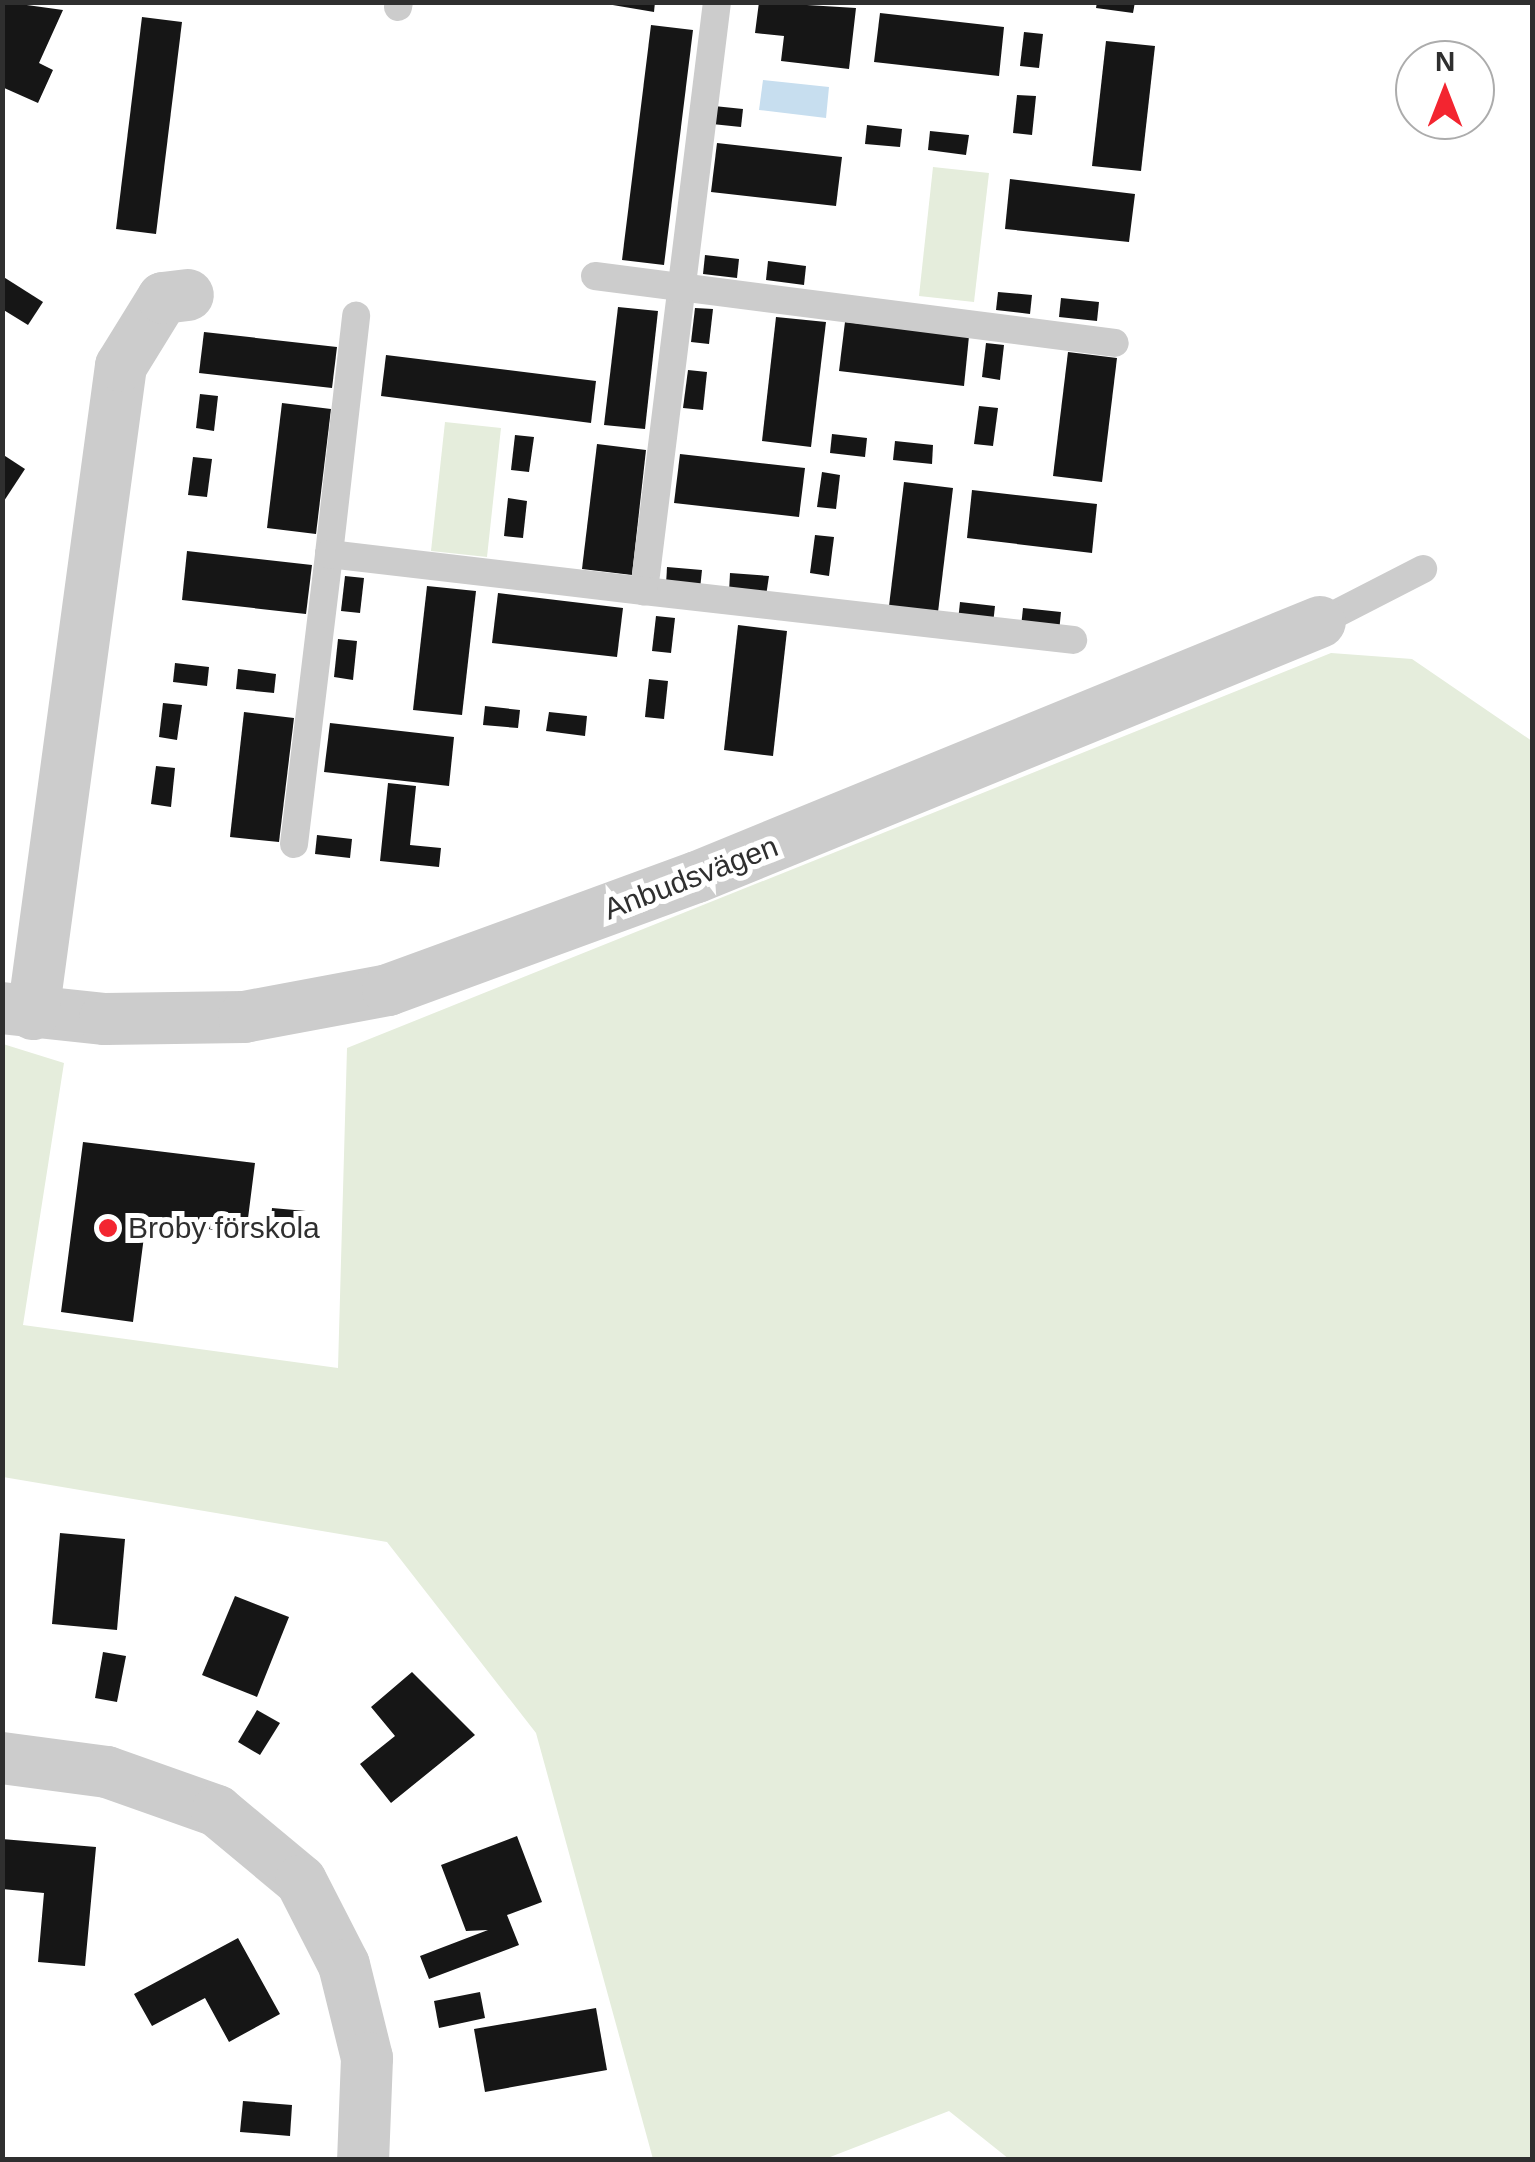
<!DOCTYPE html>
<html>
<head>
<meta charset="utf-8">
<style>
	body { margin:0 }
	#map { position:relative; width:1535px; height:2162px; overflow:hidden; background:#fff; font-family:Arial,sans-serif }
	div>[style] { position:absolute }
	.green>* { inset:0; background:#e5eddc }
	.water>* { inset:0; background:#c7deef }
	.building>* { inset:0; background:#161616 }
	.lane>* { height:28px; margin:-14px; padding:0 14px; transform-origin:14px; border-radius:14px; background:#ccc }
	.street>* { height:52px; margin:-26px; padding:0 26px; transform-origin:26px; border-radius:26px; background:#ccc }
	.dots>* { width:28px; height:28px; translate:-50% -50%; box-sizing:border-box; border:5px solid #fff; border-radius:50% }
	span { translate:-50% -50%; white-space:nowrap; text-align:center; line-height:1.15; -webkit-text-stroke:10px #fff; paint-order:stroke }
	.street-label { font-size:30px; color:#2f2f2f }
	.poi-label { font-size:30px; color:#2f2f2f }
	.left { translate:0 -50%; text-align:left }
	.frame { position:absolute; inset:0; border:5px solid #2f2f2f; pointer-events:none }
	.north { position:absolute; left:1395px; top:40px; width:100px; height:100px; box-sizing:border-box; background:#fff; border:2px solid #acacac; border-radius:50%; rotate:0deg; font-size:28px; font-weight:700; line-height:40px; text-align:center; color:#2f2f2f }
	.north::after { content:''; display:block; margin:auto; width:35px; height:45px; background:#f32530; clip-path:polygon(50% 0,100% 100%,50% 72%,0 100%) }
</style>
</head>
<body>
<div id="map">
	<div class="green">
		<i style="clip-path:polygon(933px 167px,989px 173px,974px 302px,919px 296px)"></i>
		<i style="clip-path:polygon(445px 422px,501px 428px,487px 557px,431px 551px)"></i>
		<i style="clip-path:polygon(1331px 653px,1412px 659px,1532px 741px,1532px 2159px,1009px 2159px,949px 2111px,825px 2159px,653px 2159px,536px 1733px,387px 1542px,3px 1477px,3px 1044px,64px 1063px,23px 1325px,338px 1368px,347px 1048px)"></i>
	</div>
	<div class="water">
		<i style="clip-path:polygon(763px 80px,829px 87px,826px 118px,759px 110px)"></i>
	</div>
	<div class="building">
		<i style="clip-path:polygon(5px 2px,63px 10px,39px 63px,53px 70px,38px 103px,2px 87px)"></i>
		<i style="clip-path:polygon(595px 2px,655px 2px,654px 12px)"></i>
		<i style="clip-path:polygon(759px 2px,856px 8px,849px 69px,781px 61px,784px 36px,755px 33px)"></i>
		<i style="clip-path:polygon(1097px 2px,1135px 2px,1133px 13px,1096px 8px)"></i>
		<i style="clip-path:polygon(880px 13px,1004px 27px,999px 76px,874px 62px)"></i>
		<i style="clip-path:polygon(142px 17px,182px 22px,156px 234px,116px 229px)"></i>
		<i style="clip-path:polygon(651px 25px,693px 30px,664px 265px,622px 260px)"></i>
		<i style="clip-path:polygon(1024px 32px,1043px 34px,1039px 68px,1020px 66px)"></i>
		<i style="clip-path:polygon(1106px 41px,1155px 46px,1141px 171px,1092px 166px)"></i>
		<i style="clip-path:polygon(1017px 95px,1036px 96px,1032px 135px,1013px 133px)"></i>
		<i style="clip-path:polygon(714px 106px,743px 109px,741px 127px,712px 124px)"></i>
		<i style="clip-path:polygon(867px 125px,902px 129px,900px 147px,865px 144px)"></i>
		<i style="clip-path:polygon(930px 131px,969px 135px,966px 155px,928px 150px)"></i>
		<i style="clip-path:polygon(717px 143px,842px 157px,836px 206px,711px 192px)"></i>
		<i style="clip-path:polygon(1010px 179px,1135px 194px,1129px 242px,1005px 229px)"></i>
		<i style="clip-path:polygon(705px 255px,739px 259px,737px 278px,703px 274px)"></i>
		<i style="clip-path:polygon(768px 261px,806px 266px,804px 285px,766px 280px)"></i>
		<i style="clip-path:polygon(2px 276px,43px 302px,28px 325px,2px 309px)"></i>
		<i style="clip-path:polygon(998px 292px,1032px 295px,1030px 314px,996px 310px)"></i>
		<i style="clip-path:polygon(1061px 298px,1099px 302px,1097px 321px,1059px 317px)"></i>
		<i style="clip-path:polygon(618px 307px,658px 311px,645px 429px,604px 425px)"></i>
		<i style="clip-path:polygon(695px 308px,713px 309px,709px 344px,691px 342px)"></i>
		<i style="clip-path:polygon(776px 317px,826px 322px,811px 447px,762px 441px)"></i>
		<i style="clip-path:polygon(845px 322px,969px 336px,964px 386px,839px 371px)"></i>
		<i style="clip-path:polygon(204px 332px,337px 347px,332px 388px,199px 373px)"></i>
		<i style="clip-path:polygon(986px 343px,1004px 345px,1000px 380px,982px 377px)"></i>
		<i style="clip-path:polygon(1068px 352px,1117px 358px,1102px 482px,1053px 476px)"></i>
		<i style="clip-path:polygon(386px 355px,596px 381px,591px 423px,381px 396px)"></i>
		<i style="clip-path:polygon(688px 370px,707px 372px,703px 410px,683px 408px)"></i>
		<i style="clip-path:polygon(200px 394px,218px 396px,214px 431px,196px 428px)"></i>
		<i style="clip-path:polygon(282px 403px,331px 409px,316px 534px,267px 528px)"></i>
		<i style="clip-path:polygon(979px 406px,998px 408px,993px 446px,974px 444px)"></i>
		<i style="clip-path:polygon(832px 434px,867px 438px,865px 457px,830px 453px)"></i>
		<i style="clip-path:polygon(515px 435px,534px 437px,529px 472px,511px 470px)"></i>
		<i style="clip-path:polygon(895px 441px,933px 445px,932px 464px,893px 460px)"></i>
		<i style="clip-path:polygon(597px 444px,646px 450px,632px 575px,582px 569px)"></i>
		<i style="clip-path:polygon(2px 454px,25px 469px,2px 504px)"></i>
		<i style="clip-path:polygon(680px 454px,805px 468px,799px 517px,674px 503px)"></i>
		<i style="clip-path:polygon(193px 457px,212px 459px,207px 497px,188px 495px)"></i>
		<i style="clip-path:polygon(822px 472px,840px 475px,836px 509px,817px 507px)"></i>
		<i style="clip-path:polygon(904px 482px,953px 488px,938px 612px,889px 606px)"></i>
		<i style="clip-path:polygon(972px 490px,1097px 504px,1092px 553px,967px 538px)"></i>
		<i style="clip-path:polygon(508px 498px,527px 501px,523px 538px,504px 536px)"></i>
		<i style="clip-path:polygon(815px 535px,834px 537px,829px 576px,810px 573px)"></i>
		<i style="clip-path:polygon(187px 551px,312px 565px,306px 614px,182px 600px)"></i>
		<i style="clip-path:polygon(667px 567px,702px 570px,700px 589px,666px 585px)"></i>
		<i style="clip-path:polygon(730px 573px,769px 576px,766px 596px,729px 592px)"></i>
		<i style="clip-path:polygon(345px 576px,364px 578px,360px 613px,341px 611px)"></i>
		<i style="clip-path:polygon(427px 586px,476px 591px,462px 715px,413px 710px)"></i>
		<i style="clip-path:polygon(498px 593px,623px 608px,617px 657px,492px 643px)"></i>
		<i style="clip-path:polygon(960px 602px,995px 606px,993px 624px,958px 621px)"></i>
		<i style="clip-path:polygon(1023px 608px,1061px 612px,1059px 632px,1021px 627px)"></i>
		<i style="clip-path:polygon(656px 616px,675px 618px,671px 653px,652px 651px)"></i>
		<i style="clip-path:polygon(738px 625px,787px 631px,773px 756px,724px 750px)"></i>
		<i style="clip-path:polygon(338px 639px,357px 641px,353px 680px,334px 677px)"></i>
		<i style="clip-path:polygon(175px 663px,209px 667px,207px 686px,173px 682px)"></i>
		<i style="clip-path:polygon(238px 669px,276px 674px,274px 693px,236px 689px)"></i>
		<i style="clip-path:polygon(649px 679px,668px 681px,664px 719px,645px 717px)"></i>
		<i style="clip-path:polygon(163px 703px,182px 705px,177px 740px,159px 737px)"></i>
		<i style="clip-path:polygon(485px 706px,520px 710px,518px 728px,483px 725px)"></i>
		<i style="clip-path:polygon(244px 712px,294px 718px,279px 842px,230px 837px)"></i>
		<i style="clip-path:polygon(549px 712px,587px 716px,585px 736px,546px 731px)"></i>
		<i style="clip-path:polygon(330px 723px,454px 737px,449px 786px,324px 772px)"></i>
		<i style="clip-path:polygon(156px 766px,175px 768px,171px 807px,151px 804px)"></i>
		<i style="clip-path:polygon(388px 783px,416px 786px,410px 845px,441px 848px,439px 867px,380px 861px)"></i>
		<i style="clip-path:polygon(317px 835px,352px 839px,350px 858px,315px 854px)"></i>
		<i style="clip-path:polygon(83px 1142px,255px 1163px,246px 1234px,146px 1221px,133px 1322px,61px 1312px)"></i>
		<i style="clip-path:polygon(272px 1208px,306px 1211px,304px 1236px,270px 1233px)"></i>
		<i style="clip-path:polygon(60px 1533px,125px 1539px,117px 1630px,52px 1624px)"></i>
		<i style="clip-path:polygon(235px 1596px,289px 1617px,257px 1697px,202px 1675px)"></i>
		<i style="clip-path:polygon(103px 1652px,126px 1656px,117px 1702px,95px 1698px)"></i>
		<i style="clip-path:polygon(412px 1672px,475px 1735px,391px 1803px,360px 1764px,395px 1736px,371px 1707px)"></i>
		<i style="clip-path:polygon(257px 1710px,280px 1723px,260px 1755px,238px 1742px)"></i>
		<i style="clip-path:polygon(517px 1836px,542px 1902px,507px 1915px,519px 1945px,429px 1979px,420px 1956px,488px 1930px,466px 1931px,441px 1865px)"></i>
		<i style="clip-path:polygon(2px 1839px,96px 1847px,85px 1966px,38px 1962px,44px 1893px,2px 1889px)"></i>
		<i style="clip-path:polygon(238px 1938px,280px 2014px,229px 2042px,205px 1998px,152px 2026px,134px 1994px)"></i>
		<i style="clip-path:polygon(480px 1992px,485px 2018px,439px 2028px,434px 2001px)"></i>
		<i style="clip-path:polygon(596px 2008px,607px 2070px,485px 2092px,474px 2029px)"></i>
		<i style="clip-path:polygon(243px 2101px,292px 2105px,290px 2136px,240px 2132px)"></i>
	</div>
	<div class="lane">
		<i style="left:717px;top:2px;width:594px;rotate:97.07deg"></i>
		<i style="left:644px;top:591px;width:432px;rotate:6.5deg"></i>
		<i style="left:398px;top:7px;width:5px;rotate:-79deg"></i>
		<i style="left:595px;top:276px;width:524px;rotate:7.34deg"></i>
		<i style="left:329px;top:554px;width:240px;rotate:-83.5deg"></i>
		<i style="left:1320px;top:622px;width:116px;rotate:-27.2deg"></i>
		<i style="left:294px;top:844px;width:292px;rotate:-83.1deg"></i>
		<i style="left:329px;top:554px;width:317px;rotate:6.7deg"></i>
	</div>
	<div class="street">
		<i style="left:2px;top:1008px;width:104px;rotate:6.1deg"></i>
		<i style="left:105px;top:1019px;width:139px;rotate:-0.8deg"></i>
		<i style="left:244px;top:1017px;width:147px;rotate:-10.6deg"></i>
		<i style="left:388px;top:990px;width:329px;rotate:-20.1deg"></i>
		<i style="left:697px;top:877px;width:673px;rotate:-22.26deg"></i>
		<i style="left:33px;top:1014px;width:654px;rotate:-82.27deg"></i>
		<i style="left:121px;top:366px;width:80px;rotate:-58.3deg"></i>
		<i style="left:163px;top:298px;width:25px;rotate:-7deg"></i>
		<i style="left:2px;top:1758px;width:106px;rotate:7.6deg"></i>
		<i style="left:107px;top:1772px;width:117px;rotate:19.5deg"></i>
		<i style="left:217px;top:1811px;width:109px;rotate:39.8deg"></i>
		<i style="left:301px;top:1881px;width:94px;rotate:62.9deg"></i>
		<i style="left:344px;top:1965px;width:96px;rotate:76.1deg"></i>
		<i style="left:367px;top:2058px;width:102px;rotate:92.2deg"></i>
	</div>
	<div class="dots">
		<i style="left:108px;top:1228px;background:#f32530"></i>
	</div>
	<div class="street-label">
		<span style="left:691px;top:878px;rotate:-21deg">Anbudsvägen</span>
	</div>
	<div class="poi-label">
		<span class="left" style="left:128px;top:1228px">Broby förskola</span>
	</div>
	<div class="frame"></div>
	<div class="north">N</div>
</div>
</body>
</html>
